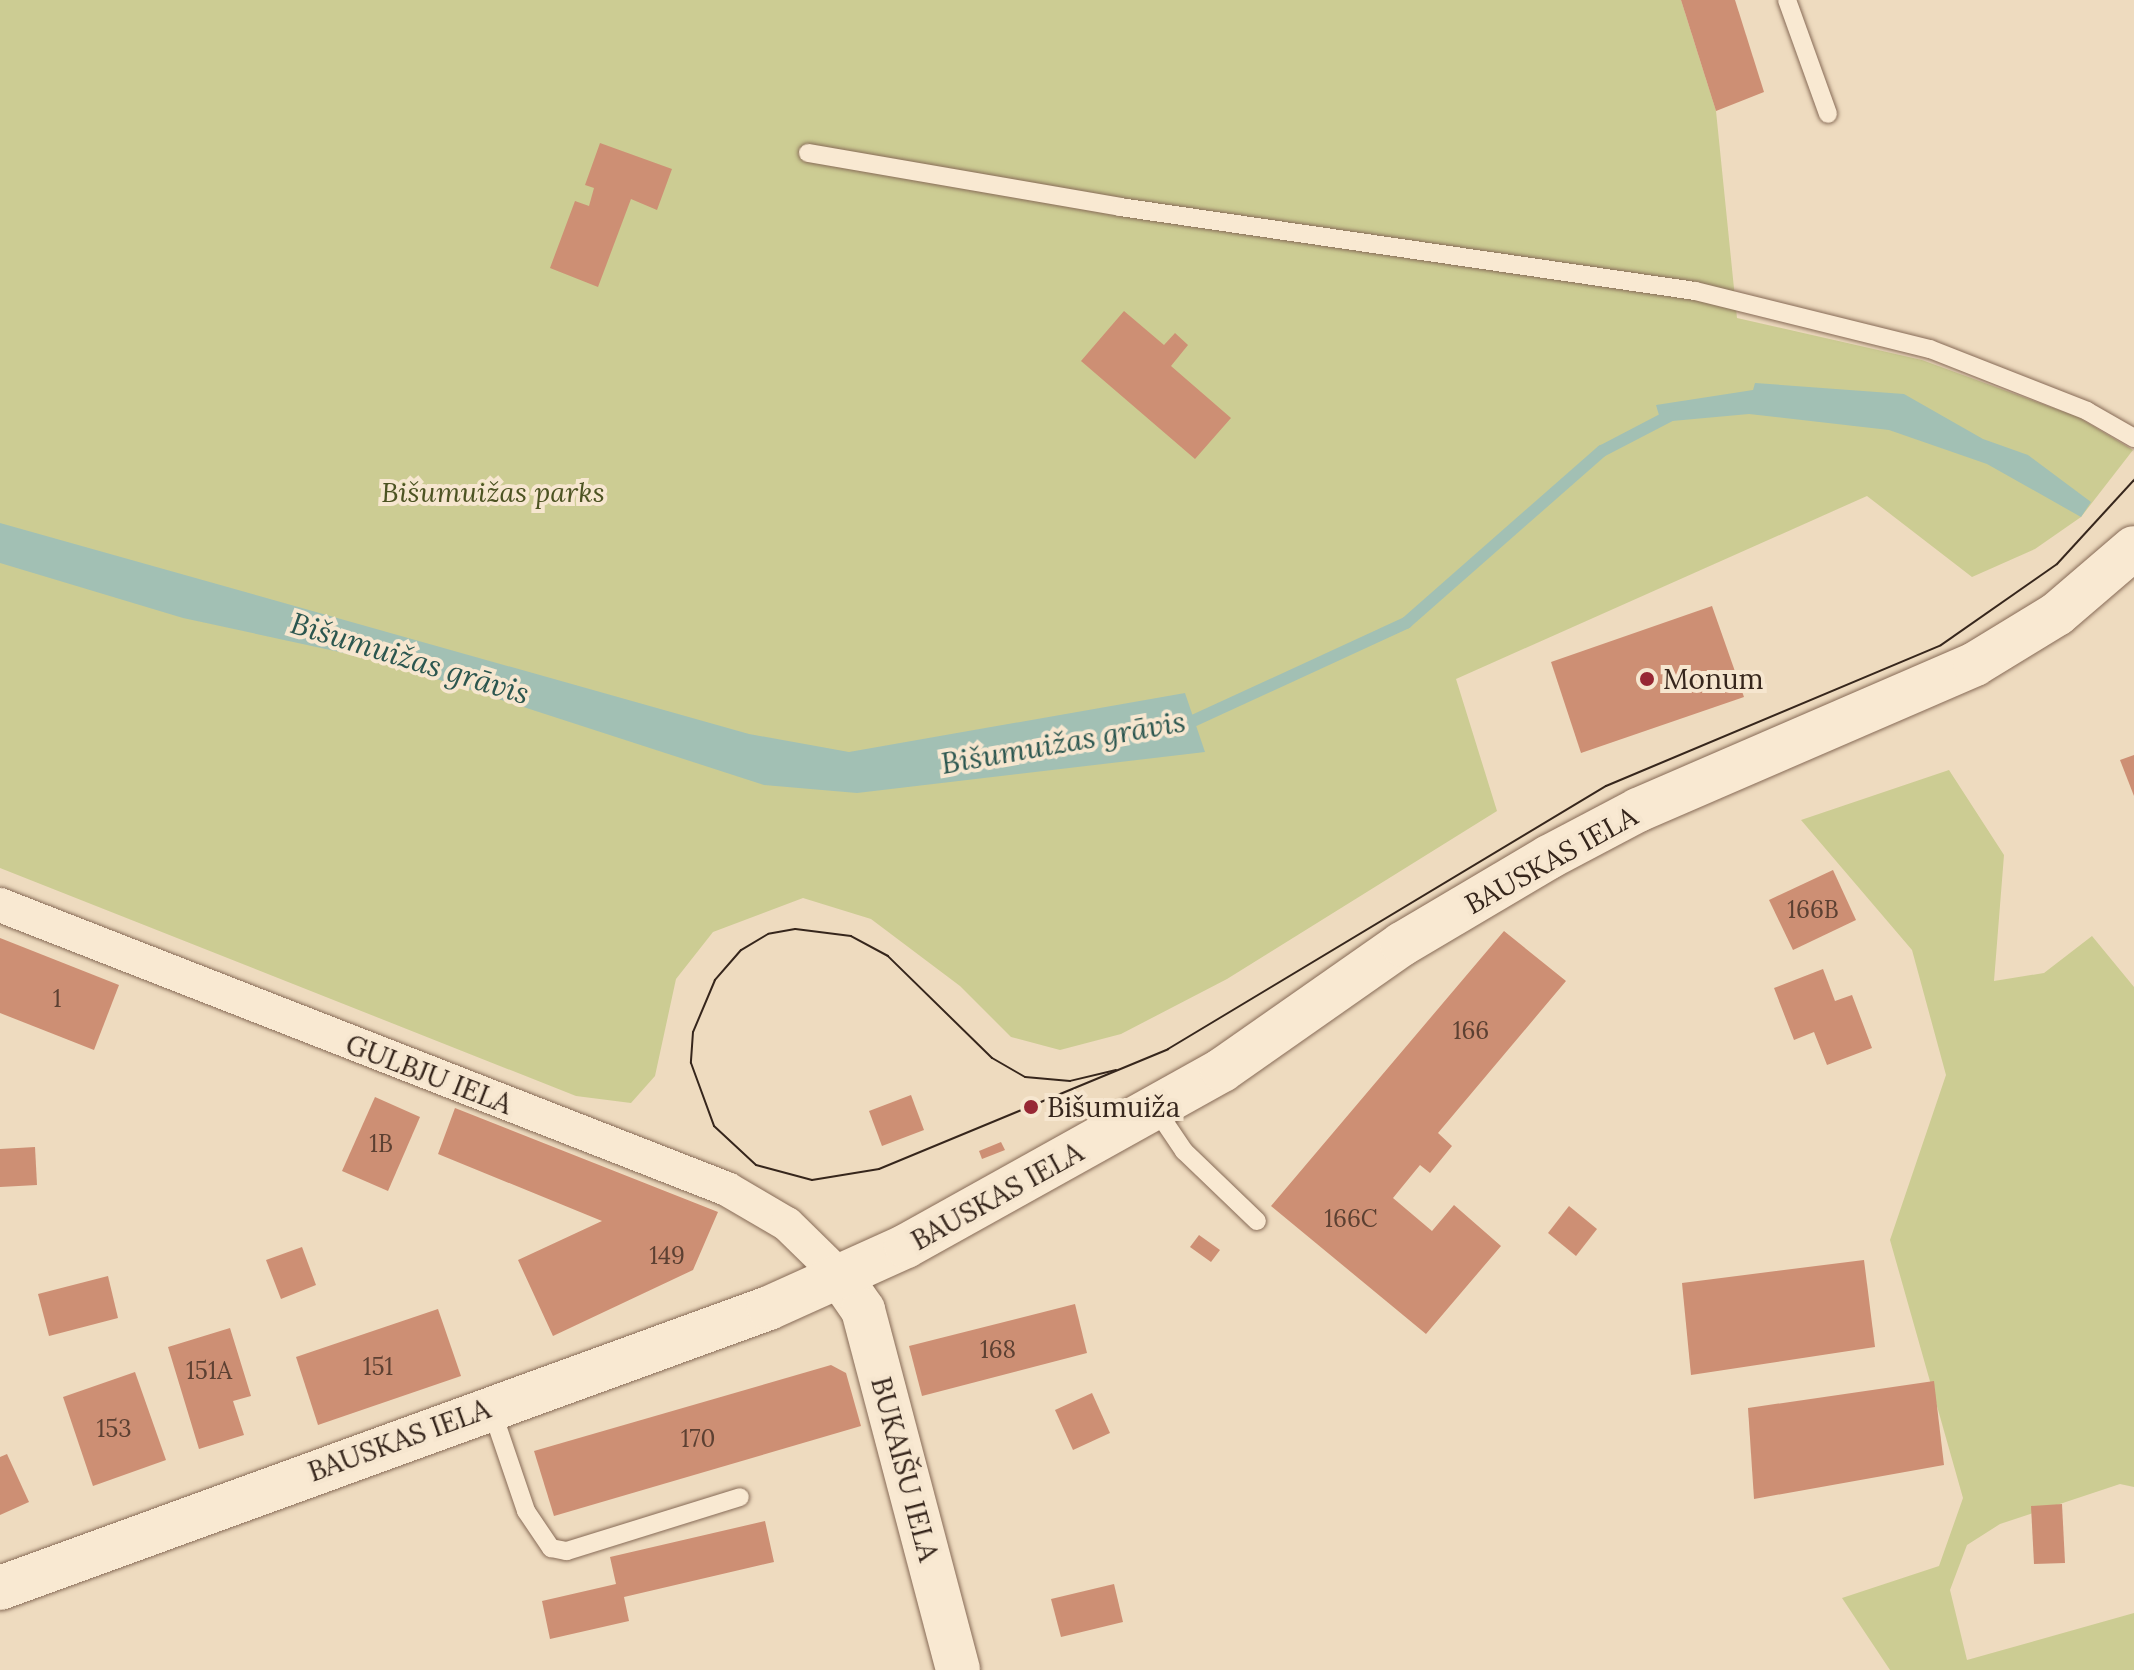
<!DOCTYPE html>
<html>
<head>
<meta charset="utf-8">
<style>
	body { margin:0 }
	#map { position:relative; width:2134px; height:1670px; overflow:hidden; background:#eedbbf; font-family:Lora,serif }
	div>[style] { position:absolute }
	.green>* { inset:0; background:#cccc93 }
	.water>* { inset:0; background:#a2c0b4 }
	.stream>* { height:12px; margin:-6px; padding:0 6px; transform-origin:6px; border-radius:6px; background:#a2c0b4 }
	.building>* { inset:0; background:#cd8f74 }
	.roads { filter:drop-shadow(0 0 2px #876b57) drop-shadow(0 0 2px #876b57) }
	.lane>* { height:18px; margin:-9px; padding:0 9px; transform-origin:9px; border-radius:9px; background:#f9e9d2 }
	.street>* { height:34px; margin:-17px; padding:0 17px; transform-origin:17px; border-radius:17px; background:#f9e9d2 }
	.secondary>* { height:44px; margin:-22px; padding:0 22px; transform-origin:22px; border-radius:22px; background:#f9e9d2 }
	.tram>* { height:2px; margin:-1px; padding:0 1px; transform-origin:1px; border-radius:1px; background:#36261c }
	.dots>* { width:22px; height:22px; translate:-50% -50%; box-sizing:border-box; border:4px solid #f6e6cf; border-radius:50% }
	span { translate:-50% -50%; white-space:nowrap; text-align:center; line-height:1.15; -webkit-text-stroke:8px #f6e6cf; paint-order:stroke }
	.number-label { font-size:24px; color:#5c4032 }
	.number-label span { -webkit-text-stroke-width:0 }
	.park-label { font-size:28px; color:#4c5322; font-style:italic }
	.poi-label { font-size:28px; color:#36261c }
	.left { translate:0 -50%; text-align:left }
	.street-label { font-size:28px; color:#36261c }
	.water-label { font-size:30px; color:#2b564f; font-style:italic }
</style>
</head>
<body>
<div id="map">
	<div class="green">
		<i style="clip-path:polygon(0 0,1681px 0,1716px 111px,1737px 318px,1922px 360px,2078px 417px,2133px 450px,2081px 517px,2035px 549px,1972px 577px,1867px 496px,1456px 679px,1497px 811px,1227px 979px,1121px 1034px,1060px 1050px,1011px 1037px,960px 986px,871px 919px,803px 898px,713px 932px,676px 979px,655px 1076px,631px 1103px,576px 1096px,0 868px)"></i>
		<i style="clip-path:polygon(1949px 770px,2004px 855px,1994px 981px,2044px 973px,2092px 936px,2134px 987px,2134px 1487px,2120px 1484px,2000px 1524px,1967px 1545px,1950px 1590px,1967px 1660px,2134px 1613px,2134px 1670px,1890px 1670px,1842px 1598px,1939px 1566px,1963px 1498px,1890px 1240px,1946px 1075px,1912px 950px,1801px 820px)"></i>
	</div>
	<div class="water">
		<i style="clip-path:polygon(1755px 383px,1904px 394px,1983px 439px,2028px 455px,2091px 502px,2081px 517px,1987px 464px,1889px 430px,1749px 414px,1661px 422px,1656px 405px,1753px 390px)"></i>
		<i style="clip-path:polygon(0 523px,749px 734px,849px 752px,1185px 693px,1205px 752px,857px 793px,764px 785px,381px 661px,183px 618px,0 563px)"></i>
	</div>
	<div class="stream">
		<i style="left:1182px;top:726px;width:247px;rotate:-24.7deg"></i>
		<i style="left:1406px;top:623px;width:261px;rotate:-41.3deg"></i>
		<i style="left:1602px;top:451px;width:82px;rotate:-27.5deg"></i>
	</div>
	<div class="building">
		<i style="clip-path:polygon(1681px 0,1735px 0,1764px 92px,1716px 111px)"></i>
		<i style="clip-path:polygon(600px 143px,672px 169px,657px 210px,631px 199px,598px 287px,550px 268px,575px 201px,589px 206px,594px 188px,585px 185px)"></i>
		<i style="clip-path:polygon(1124px 311px,1164px 345px,1175px 333px,1188px 345px,1171px 366px,1231px 418px,1195px 459px,1081px 361px)"></i>
		<i style="clip-path:polygon(1712px 606px,1744px 697px,1581px 753px,1551px 662px)"></i>
		<i style="clip-path:polygon(2134px 755px,2134px 796px,2120px 760px)"></i>
		<i style="clip-path:polygon(1833px 870px,1856px 920px,1793px 950px,1769px 900px)"></i>
		<i style="clip-path:polygon(1504px 931px,1566px 981px,1438px 1133px,1452px 1146px,1430px 1173px,1420px 1165px,1393px 1198px,1432px 1231px,1454px 1205px,1501px 1246px,1426px 1334px,1271px 1206px)"></i>
		<i style="clip-path:polygon(0 938px,119px 985px,94px 1050px,0 1013px)"></i>
		<i style="clip-path:polygon(1823px 969px,1835px 1001px,1852px 995px,1872px 1048px,1827px 1065px,1814px 1032px,1794px 1040px,1774px 988px)"></i>
		<i style="clip-path:polygon(911px 1095px,924px 1130px,882px 1146px,869px 1111px)"></i>
		<i style="clip-path:polygon(375px 1097px,420px 1117px,388px 1191px,342px 1171px)"></i>
		<i style="clip-path:polygon(455px 1108px,718px 1212px,693px 1270px,553px 1336px,518px 1260px,602px 1221px,438px 1154px)"></i>
		<i style="clip-path:polygon(1001px 1142px,1005px 1150px,982px 1159px,979px 1151px)"></i>
		<i style="clip-path:polygon(35px 1147px,37px 1185px,0 1187px,0 1149px)"></i>
		<i style="clip-path:polygon(1569px 1206px,1597px 1229px,1576px 1256px,1548px 1233px)"></i>
		<i style="clip-path:polygon(1199px 1235px,1220px 1250px,1211px 1262px,1190px 1247px)"></i>
		<i style="clip-path:polygon(302px 1247px,316px 1285px,281px 1299px,266px 1260px)"></i>
		<i style="clip-path:polygon(1864px 1260px,1875px 1347px,1691px 1375px,1682px 1283px)"></i>
		<i style="clip-path:polygon(108px 1276px,118px 1318px,49px 1336px,38px 1294px)"></i>
		<i style="clip-path:polygon(1075px 1304px,1087px 1353px,922px 1396px,909px 1346px)"></i>
		<i style="clip-path:polygon(438px 1309px,461px 1376px,318px 1425px,296px 1357px)"></i>
		<i style="clip-path:polygon(230px 1328px,251px 1396px,233px 1401px,244px 1435px,199px 1449px,168px 1347px)"></i>
		<i style="clip-path:polygon(831px 1365px,846px 1373px,861px 1426px,554px 1516px,534px 1451px)"></i>
		<i style="clip-path:polygon(135px 1372px,166px 1460px,93px 1486px,63px 1397px)"></i>
		<i style="clip-path:polygon(1934px 1381px,1944px 1465px,1754px 1499px,1748px 1408px)"></i>
		<i style="clip-path:polygon(1092px 1393px,1110px 1433px,1073px 1450px,1055px 1410px)"></i>
		<i style="clip-path:polygon(7px 1454px,29px 1502px,0 1515px,0 1457px)"></i>
		<i style="clip-path:polygon(2062px 1504px,2065px 1563px,2034px 1564px,2031px 1506px)"></i>
		<i style="clip-path:polygon(765px 1521px,774px 1562px,624px 1597px,629px 1621px,550px 1639px,542px 1601px,616px 1584px,610px 1557px)"></i>
		<i style="clip-path:polygon(1114px 1584px,1123px 1622px,1061px 1637px,1051px 1599px)"></i>
	</div>
	<div class="roads">
		<div class="lane">
			<i style="left:1787px;top:0;width:121px;rotate:70.2deg"></i>
			<i style="left:808px;top:153px;width:317px;rotate:9.8deg"></i>
			<i style="left:1120px;top:207px;width:581px;rotate:8.31deg"></i>
			<i style="left:1695px;top:291px;width:242px;rotate:13.9deg"></i>
			<i style="left:1930px;top:349px;width:169px;rotate:21.5deg"></i>
			<i style="left:2087px;top:411px;width:54px;rotate:29.9deg"></i>
			<i style="left:1155px;top:1108px;width:52px;rotate:56deg"></i>
			<i style="left:1184px;top:1151px;width:101px;rotate:43.8deg"></i>
			<i style="left:491px;top:1408px;width:109px;rotate:71.2deg"></i>
			<i style="left:526px;top:1511px;width:45px;rotate:56deg"></i>
			<i style="left:551px;top:1548px;width:16px;rotate:11deg"></i>
			<i style="left:567px;top:1551px;width:181px;rotate:-17.3deg"></i>
		</div>
		<div class="street">
			<i style="left:0;top:905px;width:781px;rotate:21.34deg"></i>
			<i style="left:727px;top:1189px;width:69px;rotate:30.3deg"></i>
			<i style="left:787px;top:1224px;width:71px;rotate:44.4deg"></i>
		</div>
		<div class="secondary">
			<i style="left:838px;top:1274px;width:44px;rotate:55.2deg"></i>
			<i style="left:863px;top:1310px;width:372px;rotate:75.2deg"></i>
			<i style="left:0;top:1588px;width:818px;rotate:-20.01deg"></i>
			<i style="left:769px;top:1308px;width:150px;rotate:-24.3deg"></i>
			<i style="left:906px;top:1246px;width:362px;rotate:-29.1deg"></i>
			<i style="left:1222px;top:1070px;width:220px;rotate:-35deg"></i>
			<i style="left:1402px;top:944px;width:171px;rotate:-30.6deg"></i>
			<i style="left:1549px;top:857px;width:101px;rotate:-27.8deg"></i>
			<i style="left:1638px;top:810px;width:367px;rotate:-23.4deg"></i>
			<i style="left:1975px;top:664px;width:96px;rotate:-31.4deg"></i>
			<i style="left:2057px;top:614px;width:101px;rotate:-40.6deg"></i>
		</div>
	</div>
	<div class="tram">
		<i style="left:1116px;top:1070px;width:47px;rotate:166.6deg"></i>
		<i style="left:1070px;top:1081px;width:45px;rotate:-174.9deg"></i>
		<i style="left:1025px;top:1077px;width:38px;rotate:-150deg"></i>
		<i style="left:992px;top:1058px;width:146px;rotate:-135.6deg"></i>
		<i style="left:888px;top:956px;width:42px;rotate:-151.6deg"></i>
		<i style="left:851px;top:936px;width:56px;rotate:-172.9deg"></i>
		<i style="left:795px;top:929px;width:27px;rotate:170deg"></i>
		<i style="left:768px;top:934px;width:31px;rotate:149deg"></i>
		<i style="left:741px;top:950px;width:40px;rotate:131deg"></i>
		<i style="left:715px;top:980px;width:56px;rotate:112.9deg"></i>
		<i style="left:693px;top:1032px;width:31px;rotate:94deg"></i>
		<i style="left:691px;top:1063px;width:67px;rotate:69.9deg"></i>
		<i style="left:714px;top:1126px;width:57px;rotate:42.9deg"></i>
		<i style="left:756px;top:1165px;width:58px;rotate:15deg"></i>
		<i style="left:812px;top:1180px;width:68px;rotate:-9.3deg"></i>
		<i style="left:879px;top:1169px;width:313px;rotate:-22.5deg"></i>
		<i style="left:1168px;top:1049px;width:511px;rotate:-30.98deg"></i>
		<i style="left:1606px;top:786px;width:363px;rotate:-22.8deg"></i>
		<i style="left:1941px;top:645px;width:141px;rotate:-34.9deg"></i>
		<i style="left:2057px;top:564px;width:114px;rotate:-47.5deg"></i>
	</div>
	<div class="dots">
		<i style="left:1647px;top:679px;background:#972734"></i>
		<i style="left:1031px;top:1107px;background:#972734"></i>
	</div>
	<div class="number-label">
		<span style="left:1813px;top:910px">166B</span>
		<span style="left:57px;top:999px">1</span>
		<span style="left:1471px;top:1031px">166</span>
		<span style="left:381px;top:1144px">1B</span>
		<span style="left:1351px;top:1219px">166C</span>
		<span style="left:667px;top:1256px">149</span>
		<span style="left:998px;top:1350px">168</span>
		<span style="left:378px;top:1367px">151</span>
		<span style="left:209px;top:1371px">151A</span>
		<span style="left:114px;top:1429px">153</span>
		<span style="left:698px;top:1439px">170</span>
	</div>
	<div class="park-label">
		<span style="left:493px;top:492px">Bišumuižas parks</span>
	</div>
	<div class="poi-label">
		<span class="left" style="left:1663px;top:679px">Monum</span>
		<span class="left" style="left:1047px;top:1107px">Bišumuiža</span>
	</div>
	<div class="street-label">
		<span style="left:1551px;top:860px;rotate:-29deg">BAUSKAS IELA</span>
		<span style="left:429px;top:1074px;rotate:21deg">GULBJU IELA</span>
		<span style="left:997px;top:1196px;rotate:-29deg">BAUSKAS IELA</span>
		<span style="left:399px;top:1440px;rotate:-20deg">BAUSKAS IELA</span>
		<span style="left:905px;top:1469px;rotate:75deg">BUKAIŠU IELA</span>
	</div>
	<div class="water-label">
		<span style="left:410px;top:658px;rotate:17deg">Bišumuižas grāvis</span>
		<span style="left:1063px;top:742px;rotate:-10deg">Bišumuižas grāvis</span>
	</div>
</div>
</body>
</html>
